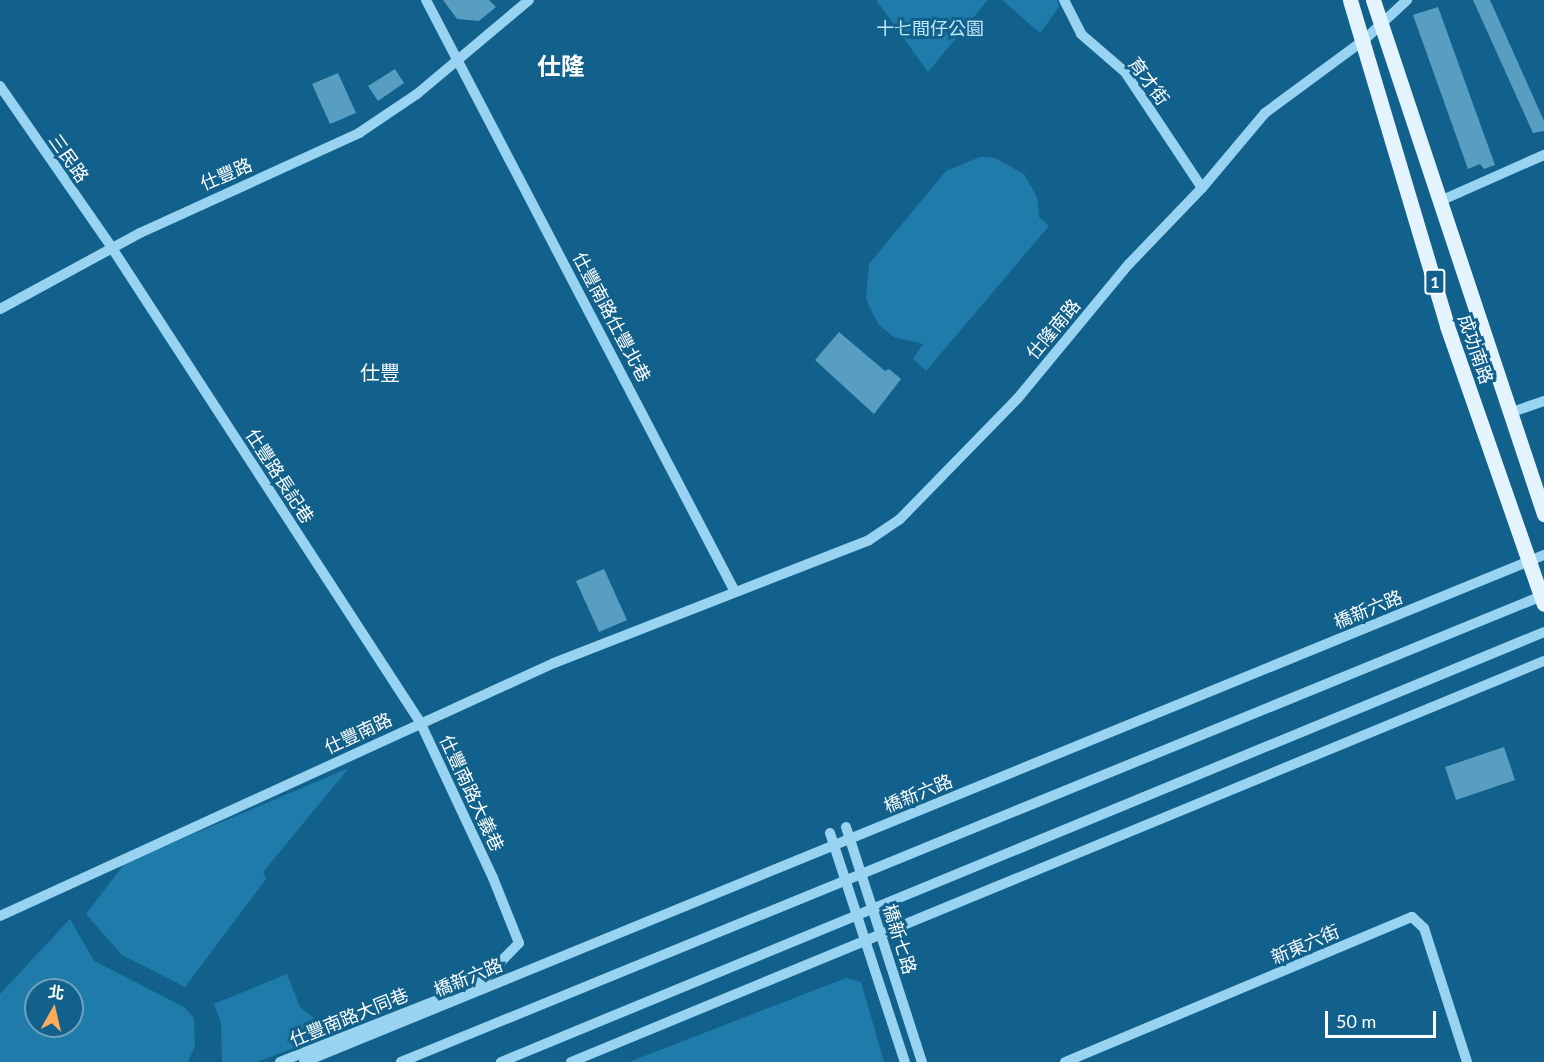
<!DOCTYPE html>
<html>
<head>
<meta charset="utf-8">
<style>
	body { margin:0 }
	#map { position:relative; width:1544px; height:1062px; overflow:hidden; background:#11618c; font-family:Lato,"Noto Sans TC",sans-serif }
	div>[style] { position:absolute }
	.green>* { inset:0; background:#1f7caa }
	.building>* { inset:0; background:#589ec2 }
	.minor>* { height:10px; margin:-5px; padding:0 5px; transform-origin:5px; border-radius:5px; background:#98d4f2 }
	.major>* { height:15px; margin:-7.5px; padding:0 7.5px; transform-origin:7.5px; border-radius:7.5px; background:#e3f4ff }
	span { translate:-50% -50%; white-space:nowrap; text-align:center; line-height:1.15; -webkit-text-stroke:6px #11618c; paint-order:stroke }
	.shield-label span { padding:2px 4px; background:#11618c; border:2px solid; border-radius:4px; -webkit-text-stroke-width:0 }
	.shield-label { font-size:16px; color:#fff; font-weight:700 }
	.park-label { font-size:18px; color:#bfe8fd }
	.street-label { font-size:18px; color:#fff }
	.neighbourhood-label { font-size:20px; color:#fff }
	.district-label { font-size:24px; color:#fff; font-weight:700 }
	.north { position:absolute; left:24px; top:978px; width:60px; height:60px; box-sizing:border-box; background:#11618c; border:2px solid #70a0ba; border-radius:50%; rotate:8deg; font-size:16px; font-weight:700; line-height:24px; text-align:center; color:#fff }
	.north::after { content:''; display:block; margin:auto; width:21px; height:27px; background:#ffab59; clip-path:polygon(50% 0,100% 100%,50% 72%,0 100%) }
	.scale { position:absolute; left:1325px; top:1011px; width:111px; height:27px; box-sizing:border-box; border:3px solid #fff; border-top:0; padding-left:8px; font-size:18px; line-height:21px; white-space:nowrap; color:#fff; -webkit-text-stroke:4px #11618c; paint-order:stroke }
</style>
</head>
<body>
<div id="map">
	<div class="green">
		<i style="clip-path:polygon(876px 0,988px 0,928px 72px)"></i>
		<i style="clip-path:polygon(1002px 0,1057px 0,1059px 7px,1040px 33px)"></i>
		<i style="clip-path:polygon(980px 157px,995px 158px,1024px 174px,1037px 197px,1039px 217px,1049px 226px,926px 371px,913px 359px,923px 344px,894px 337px,879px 325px,871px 310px,866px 298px,869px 264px,946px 171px)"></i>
		<i style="clip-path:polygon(349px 768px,263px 872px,266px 879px,185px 987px,122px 955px,86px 914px,125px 863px)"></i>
		<i style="clip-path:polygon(evenodd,70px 919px,94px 961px,184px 1007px,194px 1018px,195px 1046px,188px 1062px,0 1062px,0 994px,70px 919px,36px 990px,72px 990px,72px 1026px,36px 1026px,36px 990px)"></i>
		<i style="clip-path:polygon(287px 974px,300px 1007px,333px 1033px,257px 1062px,222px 1062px,221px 1023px,214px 1004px)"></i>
		<i style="clip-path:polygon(846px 978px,861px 982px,884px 1062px,629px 1062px)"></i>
	</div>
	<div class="building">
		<i style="clip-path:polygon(443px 0,489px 0,496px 7px,479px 21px,457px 19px)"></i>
		<i style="clip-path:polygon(1473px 0,1490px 0,1544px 121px,1544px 131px,1533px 133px)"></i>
		<i style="clip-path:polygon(1438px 7px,1495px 165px,1484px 169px,1480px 164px,1468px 169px,1413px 15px)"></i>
		<i style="clip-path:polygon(395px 69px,404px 83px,378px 101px,368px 86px)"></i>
		<i style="clip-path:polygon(338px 73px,356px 113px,330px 124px,312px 84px)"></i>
		<i style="clip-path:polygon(839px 332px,885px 371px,889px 369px,901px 379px,874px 414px,815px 360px)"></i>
		<i style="clip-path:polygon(604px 569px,627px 620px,599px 632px,576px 581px)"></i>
		<i style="clip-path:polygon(1504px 747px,1515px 780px,1456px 800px,1445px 767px)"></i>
	</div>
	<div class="minor">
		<i style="left:426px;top:0;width:666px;rotate:62.43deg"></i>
		<i style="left:1064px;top:0;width:38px;rotate:63deg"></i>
		<i style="left:1081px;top:34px;width:58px;rotate:40.8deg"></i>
		<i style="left:1125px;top:72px;width:139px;rotate:56.4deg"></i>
		<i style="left:0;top:86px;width:197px;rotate:55.3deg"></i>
		<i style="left:112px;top:248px;width:565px;rotate:56.98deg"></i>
		<i style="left:420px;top:722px;width:172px;rotate:64.9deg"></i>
		<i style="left:493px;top:878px;width:70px;rotate:68.2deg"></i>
		<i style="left:519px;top:943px;width:53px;rotate:134.2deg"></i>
		<i style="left:482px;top:981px;width:13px;rotate:157deg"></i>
		<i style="left:1440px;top:201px;width:114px;rotate:-23.9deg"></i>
		<i style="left:0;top:309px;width:159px;rotate:-28.5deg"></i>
		<i style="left:140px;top:233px;width:241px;rotate:-24.5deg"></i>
		<i style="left:359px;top:133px;width:70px;rotate:-33.9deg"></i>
		<i style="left:417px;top:94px;width:146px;rotate:-40deg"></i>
		<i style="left:1512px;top:412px;width:34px;rotate:-19deg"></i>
		<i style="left:846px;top:827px;width:247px;rotate:72.1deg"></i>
		<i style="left:830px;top:833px;width:241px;rotate:71.9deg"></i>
		<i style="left:0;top:916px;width:609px;rotate:-24.55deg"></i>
		<i style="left:554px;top:663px;width:338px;rotate:-21.3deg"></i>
		<i style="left:869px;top:540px;width:36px;rotate:-34deg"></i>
		<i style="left:899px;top:520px;width:170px;rotate:-45.7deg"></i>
		<i style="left:1018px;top:398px;width:174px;rotate:-50.4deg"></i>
		<i style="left:1129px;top:264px;width:105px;rotate:-46.2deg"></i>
		<i style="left:1202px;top:188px;width:98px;rotate:-50deg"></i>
		<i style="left:1265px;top:113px;width:123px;rotate:-36.4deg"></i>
		<i style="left:1364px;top:40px;width:59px;rotate:-42.9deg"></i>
		<i style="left:280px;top:1062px;width:177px;rotate:-21.5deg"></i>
		<i style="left:304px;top:1062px;width:1340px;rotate:-22.24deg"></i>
		<i style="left:401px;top:1062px;width:1235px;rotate:-22.22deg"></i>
		<i style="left:501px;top:1062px;width:1128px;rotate:-22.4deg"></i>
		<i style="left:571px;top:1062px;width:1052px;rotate:-22.4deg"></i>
		<i style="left:1065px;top:1062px;width:376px;rotate:-22.7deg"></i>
		<i style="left:1412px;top:917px;width:16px;rotate:43deg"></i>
		<i style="left:1424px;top:928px;width:141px;rotate:72.2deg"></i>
	</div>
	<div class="major">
		<i style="left:1350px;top:0;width:340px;rotate:73.4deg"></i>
		<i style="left:1447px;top:326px;width:294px;rotate:70.8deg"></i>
		<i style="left:1373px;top:0;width:542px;rotate:71.6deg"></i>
	</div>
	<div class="shield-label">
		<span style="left:1435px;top:282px">1</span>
	</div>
	<div class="park-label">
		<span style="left:930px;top:28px">十七間仔公園</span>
	</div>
	<div class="street-label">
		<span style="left:1149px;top:81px;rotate:53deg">育才街</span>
		<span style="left:69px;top:158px;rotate:55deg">三民路</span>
		<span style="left:226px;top:174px;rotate:-23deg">仕豐路</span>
		<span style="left:612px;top:317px;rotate:62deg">仕豐南路仕豐北巷</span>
		<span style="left:1053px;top:329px;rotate:-50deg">仕隆南路</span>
		<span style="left:1476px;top:349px;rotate:71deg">成功南路</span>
		<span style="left:280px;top:476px;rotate:57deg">仕豐路長記巷</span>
		<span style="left:1368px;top:609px;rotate:-22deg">橋新六路</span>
		<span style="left:358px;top:733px;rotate:-25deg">仕豐南路</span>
		<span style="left:472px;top:793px;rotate:65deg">仕豐南路大義巷</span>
		<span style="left:918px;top:793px;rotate:-22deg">橋新六路</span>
		<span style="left:900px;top:939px;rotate:73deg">橋新七路</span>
		<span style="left:1305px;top:944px;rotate:-23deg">新東六街</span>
		<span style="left:468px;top:977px;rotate:-22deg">橋新六路</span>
		<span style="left:349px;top:1017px;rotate:-22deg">仕豐南路大同巷</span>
	</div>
	<div class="neighbourhood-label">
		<span style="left:380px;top:372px">仕豐</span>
	</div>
	<div class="district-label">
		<span style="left:561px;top:66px">仕隆</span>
	</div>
	<div class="north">北</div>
	<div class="scale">50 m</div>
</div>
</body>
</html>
